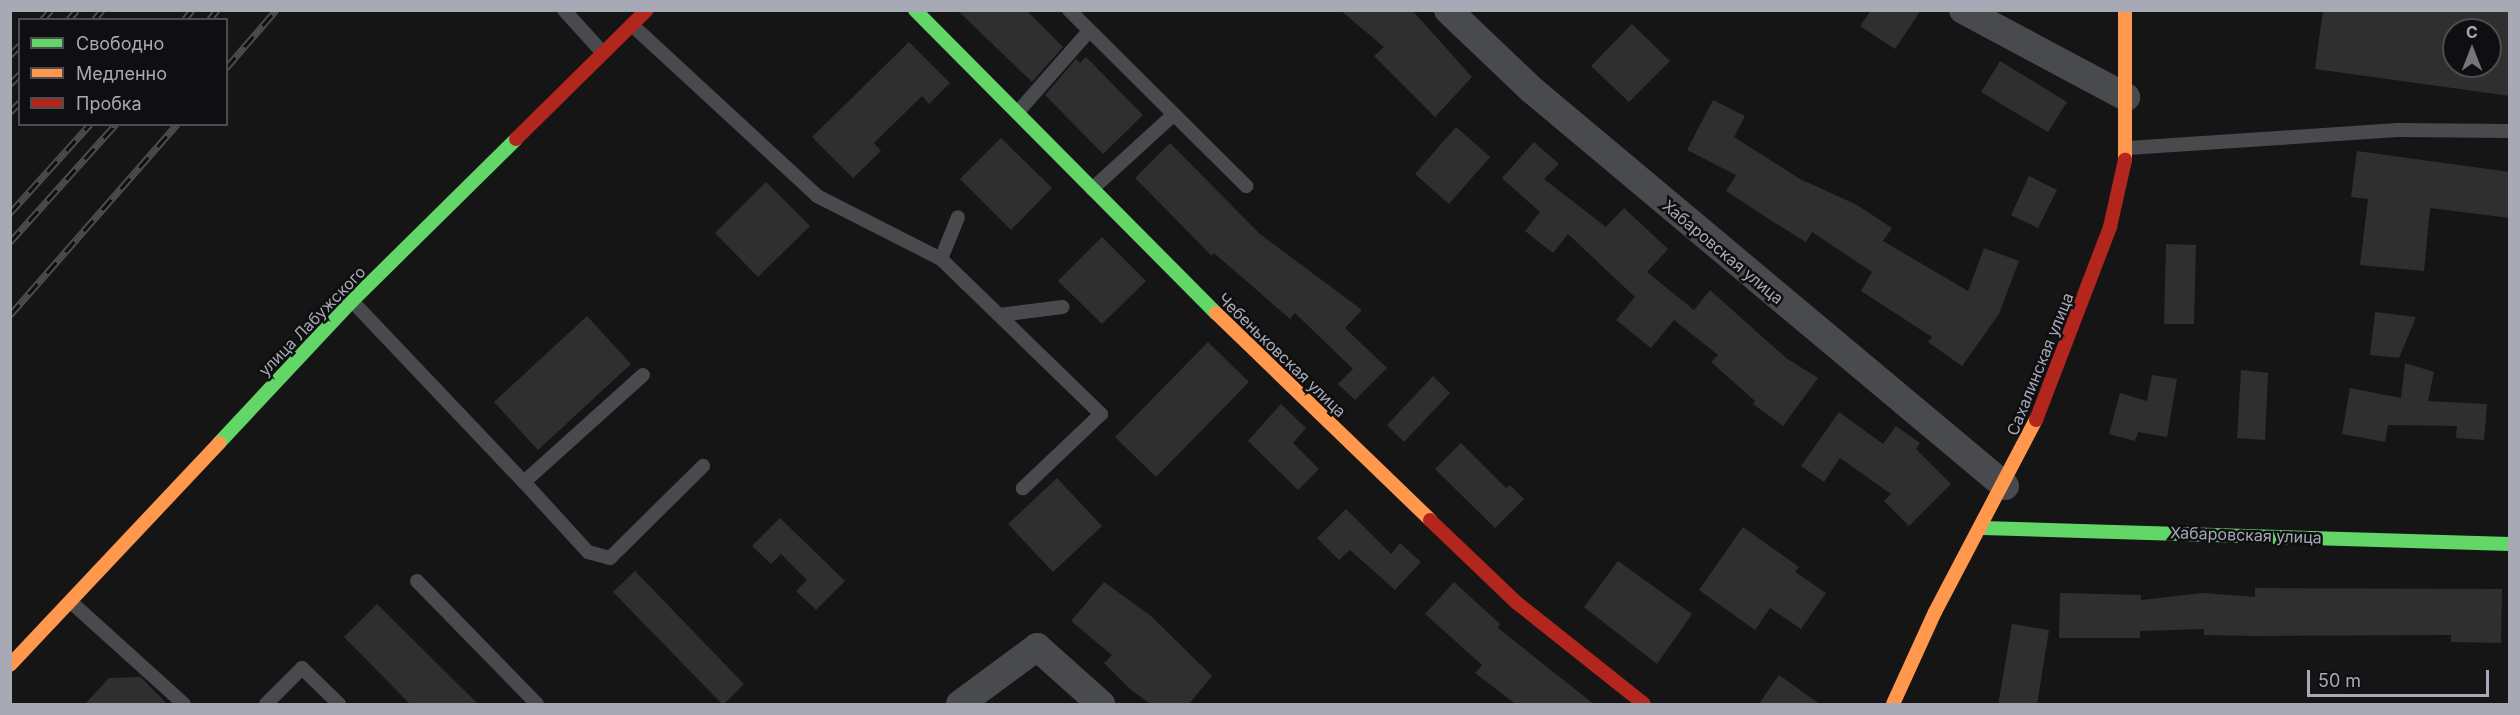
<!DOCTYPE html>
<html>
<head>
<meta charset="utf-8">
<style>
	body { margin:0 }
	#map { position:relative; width:2520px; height:715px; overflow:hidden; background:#151515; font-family:Inter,sans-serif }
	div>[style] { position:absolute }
	.building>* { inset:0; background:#2f2f30 }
	.lane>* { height:14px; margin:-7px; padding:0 7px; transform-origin:7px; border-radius:7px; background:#494a4e }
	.street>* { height:28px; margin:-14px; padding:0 14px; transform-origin:14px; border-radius:14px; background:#494a4e }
	.fast>* { height:14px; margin:-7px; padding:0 7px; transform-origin:7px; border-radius:7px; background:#63d668 }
	.slow>* { height:14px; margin:-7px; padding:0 7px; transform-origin:7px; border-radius:7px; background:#ff974d }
	.jam>* { height:14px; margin:-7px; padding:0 7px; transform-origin:7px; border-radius:7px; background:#b3261e }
	.rail>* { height:7px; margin-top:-3.5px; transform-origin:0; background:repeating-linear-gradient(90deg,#0f0f11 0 14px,#4b4c4e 0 28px); box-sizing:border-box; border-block:2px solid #4b4c4e }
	span { translate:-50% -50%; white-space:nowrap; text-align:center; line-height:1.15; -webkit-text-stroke:5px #0f0f11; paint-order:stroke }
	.street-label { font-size:16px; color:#a7aab4 }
	.frame { position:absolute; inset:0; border:12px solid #a7aab4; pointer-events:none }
	.legend { position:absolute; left:18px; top:18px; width:210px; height:108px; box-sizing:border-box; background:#0f0f11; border:2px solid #4c4d52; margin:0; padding:8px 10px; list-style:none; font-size:18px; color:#a7aab4 }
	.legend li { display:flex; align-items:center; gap:12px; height:30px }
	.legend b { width:30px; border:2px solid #4c4d52 }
	.north { position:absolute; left:2442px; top:18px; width:60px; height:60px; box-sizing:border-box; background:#0f0f11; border:2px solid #4c4d52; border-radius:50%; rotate:0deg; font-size:16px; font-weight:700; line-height:24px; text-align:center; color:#a7aab4 }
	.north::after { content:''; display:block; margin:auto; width:21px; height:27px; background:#74767c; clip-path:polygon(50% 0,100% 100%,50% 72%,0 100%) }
	.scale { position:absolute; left:2307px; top:670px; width:182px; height:27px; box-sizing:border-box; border:3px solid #a7aab4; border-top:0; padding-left:8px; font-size:18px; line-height:21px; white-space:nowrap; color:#a7aab4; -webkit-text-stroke:4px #0f0f11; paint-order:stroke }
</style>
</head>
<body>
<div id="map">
	<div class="building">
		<i style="clip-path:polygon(957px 10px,1026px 10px,1063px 47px,1032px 82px)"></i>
		<i style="clip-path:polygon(1340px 10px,1412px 10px,1472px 77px,1435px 117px,1374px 56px,1384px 47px)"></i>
		<i style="clip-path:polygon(1871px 10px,1921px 10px,1895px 49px,1860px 26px)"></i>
		<i style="clip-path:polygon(evenodd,2323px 10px,2510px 10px,2510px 96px,2315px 69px,2323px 10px,2454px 30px,2490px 30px,2490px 66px,2454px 66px,2454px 30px)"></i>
		<i style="clip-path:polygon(1632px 24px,1670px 61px,1629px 102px,1591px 66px)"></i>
		<i style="clip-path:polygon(909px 42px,950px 83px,929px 104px,922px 96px,874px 143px,881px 151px,853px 178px,812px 137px)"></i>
		<i style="clip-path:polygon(1086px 57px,1143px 115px,1103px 154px,1045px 95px,1076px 59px,1080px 63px)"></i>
		<i style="clip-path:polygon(2000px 61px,2067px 102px,2048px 132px,1981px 92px)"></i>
		<i style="clip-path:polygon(1713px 100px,1745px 116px,1734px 137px,1800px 179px,1857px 205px,1892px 228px,1883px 241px,1968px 291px,1984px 248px,2019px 261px,1999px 314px,1962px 366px,1928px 342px,1932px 337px,1861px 291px,1872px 272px,1812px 232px,1806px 242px,1775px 223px,1726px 191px,1736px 175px,1687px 150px)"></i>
		<i style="clip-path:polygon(1456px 127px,1490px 157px,1449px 204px,1415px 174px)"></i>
		<i style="clip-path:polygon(1001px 138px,1052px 188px,1011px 230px,960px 179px)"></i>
		<i style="clip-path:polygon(1534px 142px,1559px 164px,1544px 179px,1606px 227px,1624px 208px,1668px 249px,1647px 272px,1694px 310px,1710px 290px,1786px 358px,1818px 378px,1783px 426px,1753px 404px,1755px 401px,1711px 362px,1718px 355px,1674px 320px,1651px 348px,1616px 320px,1635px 297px,1568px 234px,1553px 253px,1525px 231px,1540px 212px,1502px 178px)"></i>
		<i style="clip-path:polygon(1170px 143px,1260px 234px,1362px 310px,1345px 328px,1387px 368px,1355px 400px,1338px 384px,1353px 369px,1295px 313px,1290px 319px,1214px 253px,1212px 256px,1135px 178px)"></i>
		<i style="clip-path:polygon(2357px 151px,2510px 172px,2510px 218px,2430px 208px,2424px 271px,2360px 265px,2368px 199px,2351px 197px)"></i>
		<i style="clip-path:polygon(2029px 176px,2057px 190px,2038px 228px,2011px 215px)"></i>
		<i style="clip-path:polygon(766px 182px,810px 226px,758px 277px,715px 233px)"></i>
		<i style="clip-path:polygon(1102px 237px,1146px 281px,1102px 324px,1058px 281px)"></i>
		<i style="clip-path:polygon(2166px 244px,2196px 245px,2194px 324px,2164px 324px)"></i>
		<i style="clip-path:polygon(2375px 312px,2416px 317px,2399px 358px,2370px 355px)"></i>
		<i style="clip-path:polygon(587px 316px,631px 364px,538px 450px,494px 402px)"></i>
		<i style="clip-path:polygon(1208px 342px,1249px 382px,1156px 477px,1115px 437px)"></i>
		<i style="clip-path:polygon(2405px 363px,2434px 372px,2428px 401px,2487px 404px,2484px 440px,2456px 438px,2457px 426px,2388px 425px,2385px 442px,2342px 434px,2350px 388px,2401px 398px)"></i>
		<i style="clip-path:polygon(2241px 370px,2268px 373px,2265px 440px,2237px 438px)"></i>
		<i style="clip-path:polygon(2152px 375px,2177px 379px,2167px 437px,2138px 432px,2135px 441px,2109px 434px,2120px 393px,2147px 401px)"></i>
		<i style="clip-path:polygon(1433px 376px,1450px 393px,1404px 442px,1387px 425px)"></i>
		<i style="clip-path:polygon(1281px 404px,1306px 428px,1293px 443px,1319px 469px,1298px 490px,1248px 441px)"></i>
		<i style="clip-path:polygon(1839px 412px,1883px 444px,1896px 426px,1920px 443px,1916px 449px,1951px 484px,1909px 526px,1884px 501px,1891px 494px,1840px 458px,1824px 482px,1801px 466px)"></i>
		<i style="clip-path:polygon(1461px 443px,1506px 488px,1510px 485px,1524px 499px,1495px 528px,1435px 469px)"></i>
		<i style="clip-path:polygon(1057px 478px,1102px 526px,1053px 572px,1008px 524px)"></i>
		<i style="clip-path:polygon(1346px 509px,1391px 554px,1400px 543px,1421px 562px,1395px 590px,1350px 550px,1339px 560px,1317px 538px)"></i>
		<i style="clip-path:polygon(780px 518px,845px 581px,816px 610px,796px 591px,807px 580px,781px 554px,771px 564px,752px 546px)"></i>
		<i style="clip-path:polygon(1743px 527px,1799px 567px,1795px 572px,1826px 593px,1801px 629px,1770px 608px,1755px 630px,1699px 590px)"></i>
		<i style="clip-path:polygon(1618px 561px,1692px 614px,1657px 664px,1584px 607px)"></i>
		<i style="clip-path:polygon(635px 571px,744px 684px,723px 705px,613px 592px)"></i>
		<i style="clip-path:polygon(1104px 582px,1151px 616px,1212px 676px,1188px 705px,1152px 705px,1131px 690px,1104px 663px,1112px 655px,1071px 621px)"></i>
		<i style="clip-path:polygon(1454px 582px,1500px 624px,1498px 628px,1595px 705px,1517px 705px,1475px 673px,1482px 665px,1425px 614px)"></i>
		<i style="clip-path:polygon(2255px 588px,2502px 589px,2501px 643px,2451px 642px,2451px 635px,2255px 636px,2204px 635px,2204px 629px,2140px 631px,2140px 638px,2059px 638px,2060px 593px,2141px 595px,2141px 600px,2203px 593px,2255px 597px)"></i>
		<i style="clip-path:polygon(377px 604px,479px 705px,411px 705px,344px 637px)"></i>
		<i style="clip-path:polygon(2012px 624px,2049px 630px,2037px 705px,1998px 705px)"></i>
		<i style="clip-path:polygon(1779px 675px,1821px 705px,1758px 705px)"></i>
		<i style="clip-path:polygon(141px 677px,168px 705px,84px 705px,109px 678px)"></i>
	</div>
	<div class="lane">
		<i style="left:564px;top:10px;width:58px;rotate:47.8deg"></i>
		<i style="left:1069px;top:10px;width:250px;rotate:44.8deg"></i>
		<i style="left:632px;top:25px;width:252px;rotate:42.7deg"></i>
		<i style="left:817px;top:196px;width:139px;rotate:26.9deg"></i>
		<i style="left:941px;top:259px;width:223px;rotate:44.1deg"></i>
		<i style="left:1101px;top:414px;width:108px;rotate:136.5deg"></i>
		<i style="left:1017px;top:113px;width:109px;rotate:-48.7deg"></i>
		<i style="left:2128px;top:148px;width:270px;rotate:-3.8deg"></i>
		<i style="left:2397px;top:130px;width:113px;rotate:0.5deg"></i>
		<i style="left:1092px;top:189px;width:110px;rotate:-42.4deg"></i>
		<i style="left:941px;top:259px;width:45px;rotate:-68deg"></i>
		<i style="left:352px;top:301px;width:250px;rotate:46.5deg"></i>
		<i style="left:524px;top:482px;width:160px;rotate:-42deg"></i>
		<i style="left:999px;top:315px;width:64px;rotate:-7.2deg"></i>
		<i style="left:524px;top:482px;width:95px;rotate:47.6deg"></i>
		<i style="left:588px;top:552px;width:23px;rotate:15deg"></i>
		<i style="left:610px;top:558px;width:131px;rotate:-44.7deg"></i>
		<i style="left:417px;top:581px;width:172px;rotate:45.7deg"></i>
		<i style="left:71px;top:602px;width:152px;rotate:42.1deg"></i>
		<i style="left:266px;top:704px;width:51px;rotate:-45deg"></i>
		<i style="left:302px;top:668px;width:52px;rotate:44.2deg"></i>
	</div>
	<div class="street">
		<i style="left:1448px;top:10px;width:116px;rotate:43.6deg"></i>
		<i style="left:1532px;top:90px;width:617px;rotate:39.94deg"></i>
		<i style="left:1963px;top:10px;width:185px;rotate:28.1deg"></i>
		<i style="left:960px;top:704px;width:96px;rotate:-36.5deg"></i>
		<i style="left:1037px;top:647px;width:86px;rotate:41.7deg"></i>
	</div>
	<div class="fast">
		<i style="left:915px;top:10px;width:427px;rotate:45.2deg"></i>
		<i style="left:219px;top:443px;width:195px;rotate:-46.9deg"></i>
		<i style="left:352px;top:301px;width:231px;rotate:-44.6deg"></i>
		<i style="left:1983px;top:528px;width:527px;rotate:1.74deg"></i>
	</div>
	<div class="slow">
		<i style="left:2125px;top:10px;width:150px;rotate:90deg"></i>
		<i style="left:1216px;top:313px;width:298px;rotate:44deg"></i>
		<i style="left:10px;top:665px;width:305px;rotate:-46.7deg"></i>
		<i style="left:1893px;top:704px;width:101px;rotate:-65.5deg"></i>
		<i style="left:1935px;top:612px;width:217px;rotate:-62.3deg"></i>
	</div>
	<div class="jam">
		<i style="left:516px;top:139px;width:184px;rotate:-44.6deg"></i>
		<i style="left:2036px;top:420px;width:207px;rotate:-69deg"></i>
		<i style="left:2110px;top:227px;width:69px;rotate:-77.4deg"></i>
		<i style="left:1430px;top:520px;width:120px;rotate:43.7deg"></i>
		<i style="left:1517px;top:603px;width:162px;rotate:38.5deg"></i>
	</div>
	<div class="rail">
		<i style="left:42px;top:20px;width:13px;rotate:-48deg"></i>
		<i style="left:68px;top:20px;width:13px;rotate:-48deg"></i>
		<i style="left:94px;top:20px;width:13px;rotate:-51deg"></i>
		<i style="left:184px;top:20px;width:13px;rotate:-51deg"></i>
		<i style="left:209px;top:20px;width:13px;rotate:-51deg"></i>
		<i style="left:10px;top:55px;width:14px;rotate:-45deg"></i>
		<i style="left:226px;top:68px;width:77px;rotate:-49.2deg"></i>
		<i style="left:10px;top:84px;width:14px;rotate:-45deg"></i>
		<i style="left:10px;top:112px;width:14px;rotate:-45deg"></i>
		<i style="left:10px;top:213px;width:120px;rotate:-48deg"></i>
		<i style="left:10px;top:242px;width:159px;rotate:-48.1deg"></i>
		<i style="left:10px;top:315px;width:254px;rotate:-48.8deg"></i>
	</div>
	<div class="street-label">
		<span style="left:1723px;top:252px;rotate:40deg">Хабаровская улица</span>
		<span style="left:312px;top:321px;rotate:-46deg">улица Лабужского</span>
		<span style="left:1282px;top:355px;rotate:44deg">Чебеньковская улица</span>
		<span style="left:2040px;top:364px;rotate:-68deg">Сахалинская улица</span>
		<span style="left:2246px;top:535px;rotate:2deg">Хабаровская улица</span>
	</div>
	<div class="frame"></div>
	<ul class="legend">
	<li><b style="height:8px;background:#63d668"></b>Свободно</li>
	<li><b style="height:8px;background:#ff974d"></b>Медленно</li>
	<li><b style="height:8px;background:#b3261e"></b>Пробка</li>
	</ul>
	<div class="north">С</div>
	<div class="scale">50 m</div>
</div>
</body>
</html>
